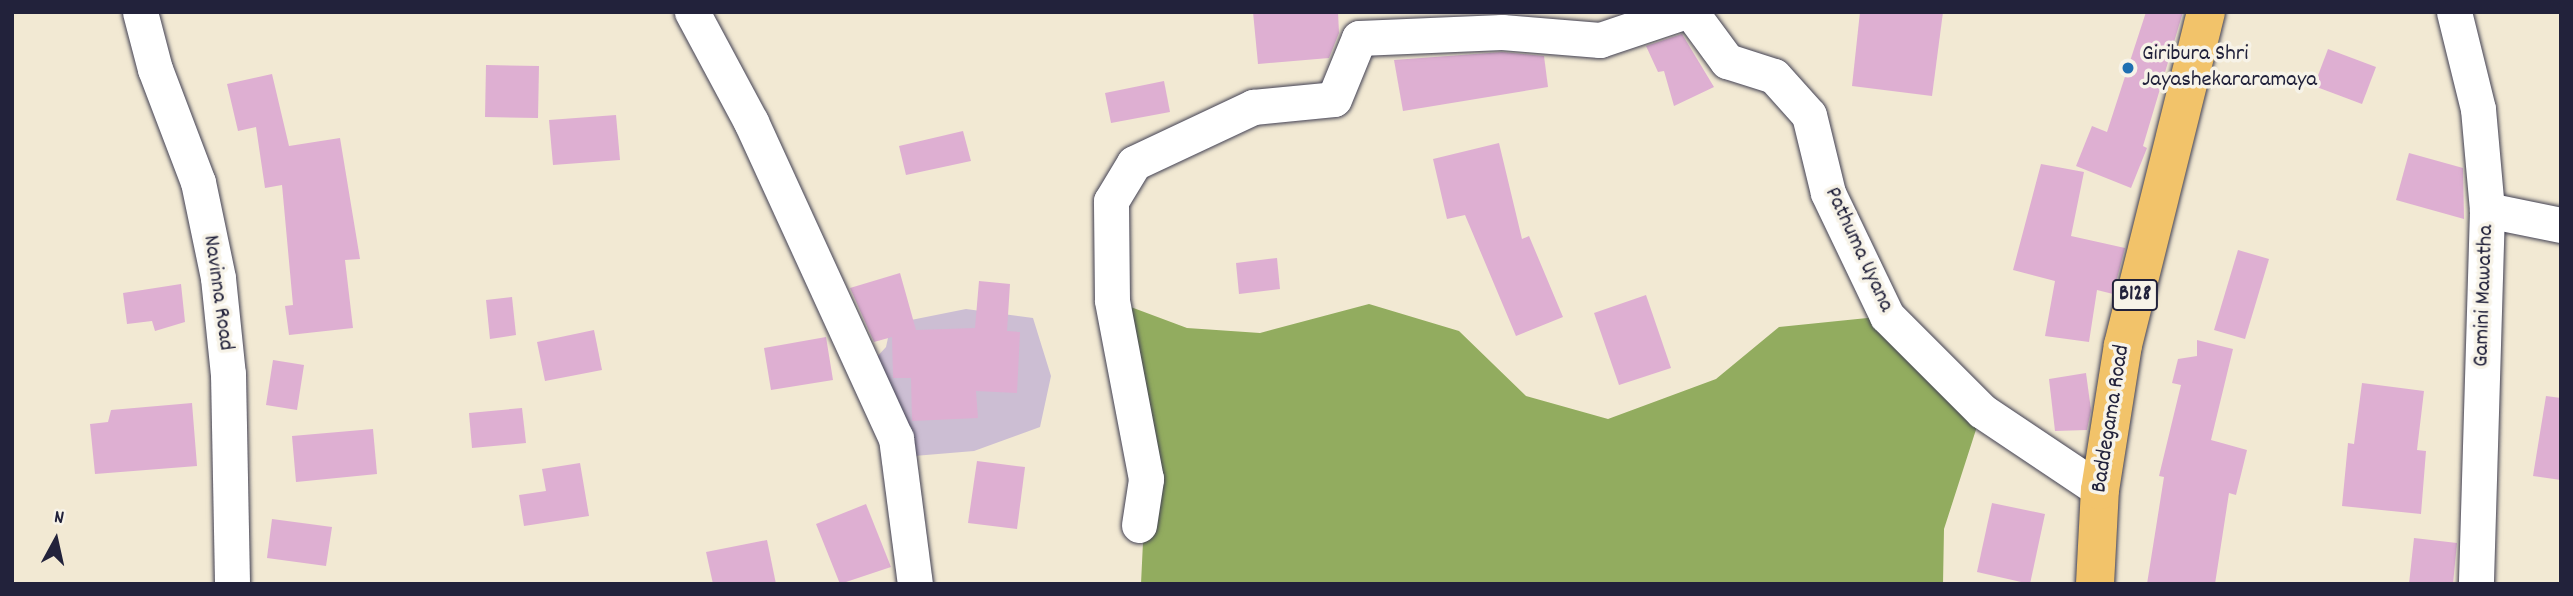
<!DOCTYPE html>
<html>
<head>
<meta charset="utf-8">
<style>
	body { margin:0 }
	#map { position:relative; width:2573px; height:596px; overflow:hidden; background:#f2e9d3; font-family:Dekko,sans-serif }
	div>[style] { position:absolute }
	.industrial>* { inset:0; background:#ccbed3 }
	.forest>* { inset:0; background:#92ac5f }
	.building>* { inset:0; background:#deafd2 }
	.roads { filter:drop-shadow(0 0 2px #414052) drop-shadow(0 0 2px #414052) }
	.minor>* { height:35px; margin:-17.5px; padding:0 17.5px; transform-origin:17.5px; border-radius:17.5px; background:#fff }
	.major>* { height:38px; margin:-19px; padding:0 19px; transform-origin:19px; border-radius:19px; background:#f2c36a }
	.dots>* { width:19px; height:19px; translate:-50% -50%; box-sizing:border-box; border:4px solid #f7f3e8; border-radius:50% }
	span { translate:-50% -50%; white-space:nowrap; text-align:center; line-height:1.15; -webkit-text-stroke:7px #f7f3e8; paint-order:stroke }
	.shield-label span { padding:2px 5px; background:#f7f3e8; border:2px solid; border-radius:5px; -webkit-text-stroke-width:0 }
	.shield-label { font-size:21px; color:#22223b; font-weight:700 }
	.poi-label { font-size:23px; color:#22223b }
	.left { translate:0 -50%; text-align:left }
	.street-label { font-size:23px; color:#22223b }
	.frame { position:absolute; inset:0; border:14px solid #22223b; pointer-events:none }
	.north { position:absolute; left:21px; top:505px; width:70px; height:70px; -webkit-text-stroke:5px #f7f3e8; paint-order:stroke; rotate:8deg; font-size:19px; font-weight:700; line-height:28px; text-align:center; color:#22223b }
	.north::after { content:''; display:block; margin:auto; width:24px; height:32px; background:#22223b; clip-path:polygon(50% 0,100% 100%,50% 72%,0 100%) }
</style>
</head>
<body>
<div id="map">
	<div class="industrial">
		<i style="clip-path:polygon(966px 309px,1033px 318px,1051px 376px,1040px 427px,974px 451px,902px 457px,865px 370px,886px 347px,891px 324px)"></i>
	</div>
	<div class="forest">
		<i style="clip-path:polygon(1112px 300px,1187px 328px,1260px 333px,1369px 304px,1459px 331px,1526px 396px,1608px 419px,1716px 379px,1779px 327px,1887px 316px,1982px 411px,1944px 529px,1943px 584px,1141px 584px,1146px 479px)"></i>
	</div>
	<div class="building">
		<i style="clip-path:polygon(1253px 12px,1338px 12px,1339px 33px,1329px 58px,1258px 64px)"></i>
		<i style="clip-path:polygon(1860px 12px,1943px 12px,1932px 96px,1852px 86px)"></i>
		<i style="clip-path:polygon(2146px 12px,2183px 12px,2143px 146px,2147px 148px,2131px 188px,2076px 166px,2092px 126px,2107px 132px)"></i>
		<i style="clip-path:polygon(1682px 34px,1714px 87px,1674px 106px,1664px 71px,1658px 72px,1646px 46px)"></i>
		<i style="clip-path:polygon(2328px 49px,2376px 67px,2362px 104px,2314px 86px)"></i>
		<i style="clip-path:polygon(1502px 52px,1544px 56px,1548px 87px,1403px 111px,1394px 60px)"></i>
		<i style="clip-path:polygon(486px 65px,539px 66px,538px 118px,485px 117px)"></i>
		<i style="clip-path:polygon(272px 74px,289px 146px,340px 138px,360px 259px,345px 260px,353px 328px,289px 335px,285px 306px,293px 305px,282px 185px,265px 188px,256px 127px,238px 131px,227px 84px)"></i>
		<i style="clip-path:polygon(1164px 81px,1170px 112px,1111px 123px,1105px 93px)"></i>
		<i style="clip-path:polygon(616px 115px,620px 160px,553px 165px,549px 120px)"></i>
		<i style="clip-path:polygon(963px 131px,971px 161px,906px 175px,899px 146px)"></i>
		<i style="clip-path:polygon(1499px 143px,1522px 239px,1529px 236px,1563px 317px,1516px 336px,1465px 215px,1447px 219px,1433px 159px)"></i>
		<i style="clip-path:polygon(2409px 153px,2463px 168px,2464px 219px,2396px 200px)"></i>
		<i style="clip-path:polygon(2041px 164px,2084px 172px,2071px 236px,2125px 248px,2113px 294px,2097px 290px,2089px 342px,2045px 336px,2055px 281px,2013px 270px)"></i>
		<i style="clip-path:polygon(2238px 250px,2269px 259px,2245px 339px,2214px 330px)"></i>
		<i style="clip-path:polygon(1277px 258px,1280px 289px,1239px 294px,1236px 263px)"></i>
		<i style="clip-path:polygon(900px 273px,916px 330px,975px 328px,979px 281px,1010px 284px,1007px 331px,1020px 332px,1017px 393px,976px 391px,978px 418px,912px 421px,911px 378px,893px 378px,892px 337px,874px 342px,850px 288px)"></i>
		<i style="clip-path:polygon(181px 284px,185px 322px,155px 331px,152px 321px,127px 324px,123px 293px)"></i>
		<i style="clip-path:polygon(1646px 295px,1671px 368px,1619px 385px,1594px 313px)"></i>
		<i style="clip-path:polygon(512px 297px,516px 335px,490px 339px,486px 300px)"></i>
		<i style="clip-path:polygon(594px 330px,602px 370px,545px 381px,537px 342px)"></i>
		<i style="clip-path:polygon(826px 337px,833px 380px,771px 390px,764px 348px)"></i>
		<i style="clip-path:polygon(2197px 340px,2233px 349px,2211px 440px,2247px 450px,2236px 495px,2229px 493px,2215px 584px,2147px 584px,2164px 477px,2159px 476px,2181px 385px,2172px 383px,2178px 359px,2197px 356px)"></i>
		<i style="clip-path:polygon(273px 360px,304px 365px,297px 410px,266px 405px)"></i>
		<i style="clip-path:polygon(2086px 373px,2091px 410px,2087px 430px,2055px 431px,2049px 379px)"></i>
		<i style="clip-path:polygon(2362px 383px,2424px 391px,2417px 450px,2426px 451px,2421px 514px,2342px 506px,2348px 443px,2354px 444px)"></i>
		<i style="clip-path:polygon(2546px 396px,2561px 398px,2561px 480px,2533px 476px)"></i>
		<i style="clip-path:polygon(192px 403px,197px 466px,95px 474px,90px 424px,108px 422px,111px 410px)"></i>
		<i style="clip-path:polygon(522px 408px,526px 443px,472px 448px,469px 413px)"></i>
		<i style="clip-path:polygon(373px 429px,377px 474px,296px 482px,292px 436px)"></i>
		<i style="clip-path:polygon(977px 461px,1025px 467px,1017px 529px,968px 523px)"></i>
		<i style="clip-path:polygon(580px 463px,589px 516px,524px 526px,519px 495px,546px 491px,542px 469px)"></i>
		<i style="clip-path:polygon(1992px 503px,2045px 514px,2030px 584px,1977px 572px)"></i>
		<i style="clip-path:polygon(866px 504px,891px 567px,840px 584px,816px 524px)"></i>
		<i style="clip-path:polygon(272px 519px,332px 527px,326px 566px,267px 558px)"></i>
		<i style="clip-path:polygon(2414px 538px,2457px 543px,2453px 584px,2409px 584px)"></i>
		<i style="clip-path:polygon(767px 540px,776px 584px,713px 584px,706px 552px)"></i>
	</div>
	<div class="roads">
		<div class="minor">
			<i style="left:140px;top:12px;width:59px;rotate:75.3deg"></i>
			<i style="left:155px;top:69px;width:121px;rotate:69.2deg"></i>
			<i style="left:198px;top:182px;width:98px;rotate:78.2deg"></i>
			<i style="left:218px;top:278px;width:97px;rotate:84.1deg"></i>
			<i style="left:228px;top:374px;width:210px;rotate:88.9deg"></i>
			<i style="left:692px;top:12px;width:125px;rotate:61.8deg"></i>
			<i style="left:751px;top:122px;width:348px;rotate:65.4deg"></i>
			<i style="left:896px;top:438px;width:147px;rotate:82.6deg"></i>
			<i style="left:1691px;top:12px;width:61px;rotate:53.7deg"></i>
			<i style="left:1727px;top:61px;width:49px;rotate:17.7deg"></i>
			<i style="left:1774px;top:76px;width:52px;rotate:48.1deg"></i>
			<i style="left:1809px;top:115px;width:80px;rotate:76.3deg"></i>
			<i style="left:1828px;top:193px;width:136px;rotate:64.4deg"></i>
			<i style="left:1887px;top:316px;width:134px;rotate:45deg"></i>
			<i style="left:1982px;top:411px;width:142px;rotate:33.8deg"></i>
			<i style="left:2454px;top:12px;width:100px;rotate:76.1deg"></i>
			<i style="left:2478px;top:109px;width:101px;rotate:84.9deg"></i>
			<i style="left:2487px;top:210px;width:374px;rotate:91.7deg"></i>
			<i style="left:2487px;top:210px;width:76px;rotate:11.5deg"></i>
			<i style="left:1139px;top:525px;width:47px;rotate:-81.3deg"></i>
			<i style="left:1146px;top:479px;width:182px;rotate:-100.8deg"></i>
			<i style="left:1112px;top:300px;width:99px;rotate:-90.6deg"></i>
			<i style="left:1111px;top:201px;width:44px;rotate:-58.8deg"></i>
			<i style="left:1134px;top:163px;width:132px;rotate:-25.2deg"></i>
			<i style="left:1253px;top:107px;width:81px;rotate:-5.6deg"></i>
			<i style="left:1334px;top:99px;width:66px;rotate:-67.7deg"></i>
			<i style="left:1359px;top:38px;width:143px;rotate:-2.4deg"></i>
			<i style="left:1502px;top:32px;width:98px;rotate:4.7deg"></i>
			<i style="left:1600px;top:40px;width:88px;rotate:-18.6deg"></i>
		</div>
		<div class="major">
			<i style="left:2095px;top:584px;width:94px;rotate:-87deg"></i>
			<i style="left:2100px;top:490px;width:147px;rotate:-81deg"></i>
			<i style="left:2123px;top:345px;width:343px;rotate:-76deg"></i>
		</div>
	</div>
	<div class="dots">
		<i style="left:2128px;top:68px;background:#1f6fb2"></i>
	</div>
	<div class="shield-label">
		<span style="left:2135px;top:295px">B128</span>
	</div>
	<div class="poi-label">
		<span class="left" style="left:2142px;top:68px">Giribura Shri<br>Jayashekararamaya</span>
	</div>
	<div class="street-label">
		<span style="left:1858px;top:250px;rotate:65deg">Pathuma Uyana</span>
		<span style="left:217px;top:293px;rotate:82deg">Navinna Road</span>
		<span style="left:2485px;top:296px;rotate:-88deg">Gamini Mawatha</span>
		<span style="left:2112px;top:419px;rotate:-81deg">Baddegama Road</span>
	</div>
	<div class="frame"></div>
	<div class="north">N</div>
</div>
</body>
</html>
